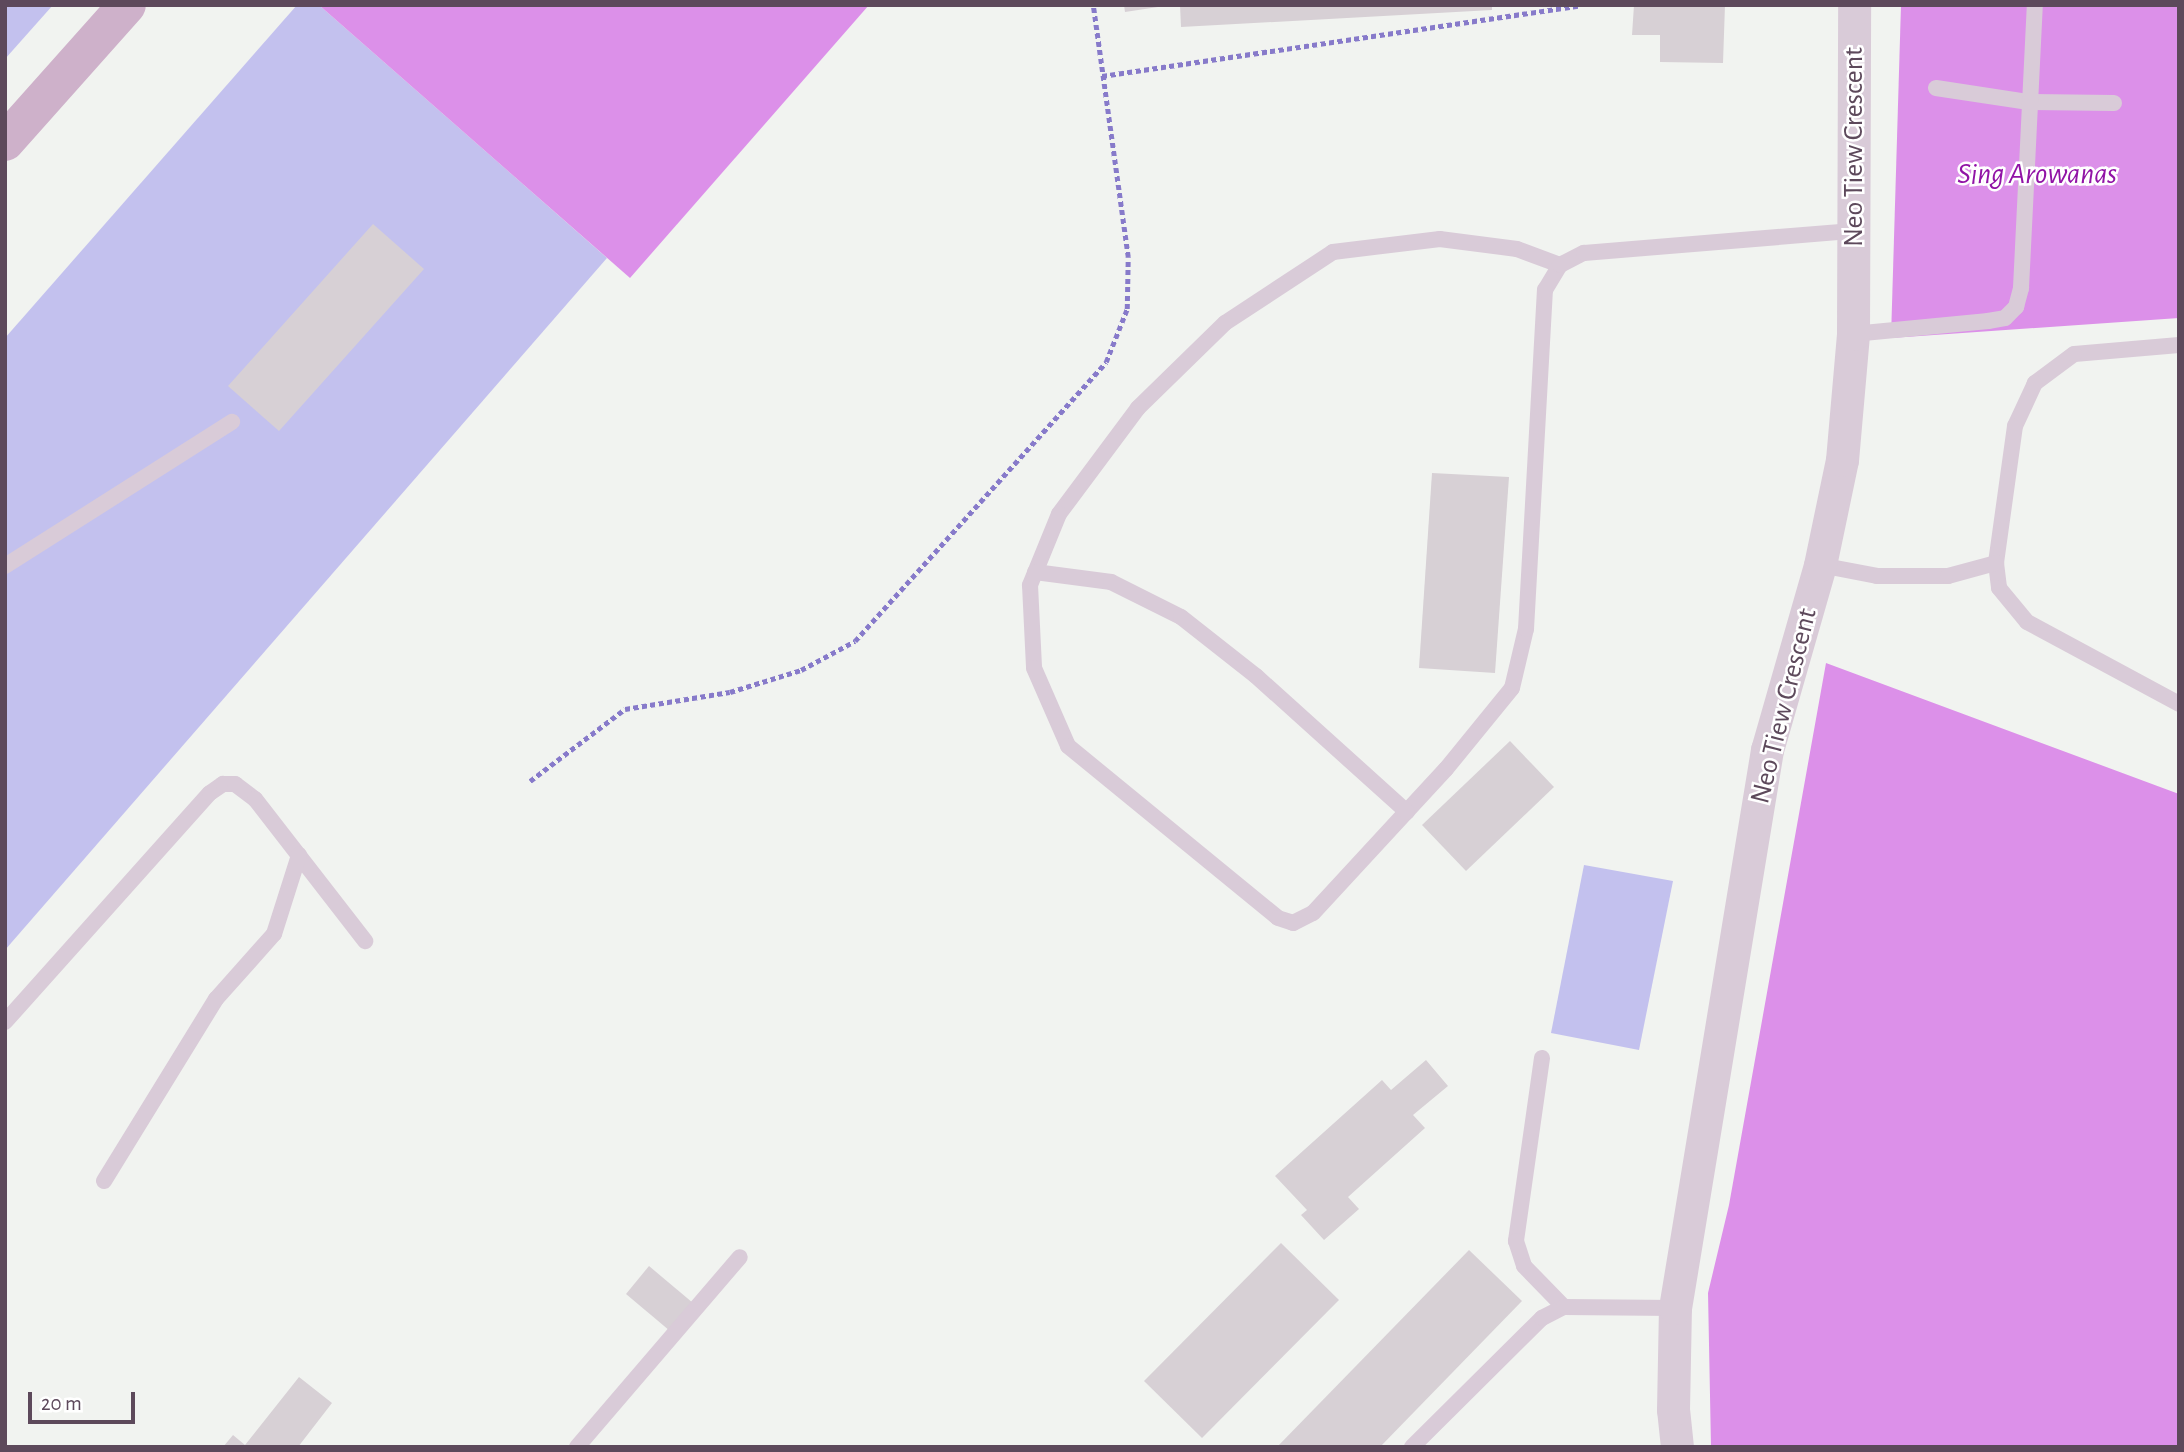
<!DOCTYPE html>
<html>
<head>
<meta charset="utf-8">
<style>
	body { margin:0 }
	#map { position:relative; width:2184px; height:1452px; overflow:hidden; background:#f1f3f0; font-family:"Alegreya Sans",sans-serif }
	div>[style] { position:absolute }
	.green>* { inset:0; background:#c3c1ee }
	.water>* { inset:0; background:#dc90e9 }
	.building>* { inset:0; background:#d7d0d5 }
	.path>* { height:4.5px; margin-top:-2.25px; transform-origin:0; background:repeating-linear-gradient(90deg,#877aca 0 5px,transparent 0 8.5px) }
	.service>* { height:16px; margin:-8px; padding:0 8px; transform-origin:8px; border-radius:8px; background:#d9cbd8 }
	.minor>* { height:33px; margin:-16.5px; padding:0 16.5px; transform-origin:16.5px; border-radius:16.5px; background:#d9cbd8 }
	.primary>* { height:38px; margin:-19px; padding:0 19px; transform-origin:19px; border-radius:19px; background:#ceb1ca }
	span { translate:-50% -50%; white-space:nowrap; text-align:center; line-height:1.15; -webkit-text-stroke:5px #fff; paint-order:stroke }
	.street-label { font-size:28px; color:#5d495b }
	.water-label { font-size:30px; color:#9113a6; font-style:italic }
	.frame { position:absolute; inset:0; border:7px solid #5d495b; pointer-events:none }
	.scale { position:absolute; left:28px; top:1392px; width:107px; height:32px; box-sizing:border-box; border:4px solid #5d495b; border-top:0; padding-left:9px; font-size:21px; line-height:24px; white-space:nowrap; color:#5d495b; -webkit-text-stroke:5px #fff; paint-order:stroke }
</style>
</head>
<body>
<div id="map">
	<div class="green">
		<i style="clip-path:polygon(5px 5px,53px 5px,5px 59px)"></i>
		<i style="clip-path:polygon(297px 5px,319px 5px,607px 258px,5px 950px,5px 338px)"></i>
		<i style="clip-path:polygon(1584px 865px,1673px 881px,1639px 1050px,1551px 1033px)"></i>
	</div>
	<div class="water">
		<i style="clip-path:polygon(319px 5px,869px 5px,630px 278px)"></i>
		<i style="clip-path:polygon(1901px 5px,2179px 5px,2179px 318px,1891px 338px)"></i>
		<i style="clip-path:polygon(1826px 663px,2179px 794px,2179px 1447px,1711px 1447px,1708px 1293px,1729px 1205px)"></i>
	</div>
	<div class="building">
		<i style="clip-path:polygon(1124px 5px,1158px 5px,1158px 7px,1125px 12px)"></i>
		<i style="clip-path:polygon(1180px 5px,1492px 5px,1492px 10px,1181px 27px)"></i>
		<i style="clip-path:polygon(1634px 5px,1725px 5px,1723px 63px,1660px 62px,1660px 35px,1632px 35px)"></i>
		<i style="clip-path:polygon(373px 224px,424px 269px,279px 431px,228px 386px)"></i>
		<i style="clip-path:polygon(1432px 473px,1509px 477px,1495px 673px,1419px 668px)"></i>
		<i style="clip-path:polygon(1510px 741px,1554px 787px,1466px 871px,1422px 825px)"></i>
		<i style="clip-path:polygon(1426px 1060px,1448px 1086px,1413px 1115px,1425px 1128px,1348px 1197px,1359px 1209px,1324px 1240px,1301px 1215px,1307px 1210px,1275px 1176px,1382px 1080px,1391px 1090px)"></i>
		<i style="clip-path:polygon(1281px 1243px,1339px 1300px,1202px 1438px,1144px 1381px)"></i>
		<i style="clip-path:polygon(1469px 1250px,1522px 1301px,1380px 1447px,1277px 1447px)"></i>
		<i style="clip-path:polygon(649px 1266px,693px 1303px,670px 1331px,626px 1294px)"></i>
		<i style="clip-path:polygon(299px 1377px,332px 1403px,298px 1447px,223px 1447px,233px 1435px,245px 1445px)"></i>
	</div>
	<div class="path">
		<i style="left:1102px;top:76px;width:483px;rotate:-8.4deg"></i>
		<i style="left:530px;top:781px;width:119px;rotate:-37.2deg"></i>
		<i style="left:625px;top:709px;width:106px;rotate:-9.2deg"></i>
		<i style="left:730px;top:692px;width:74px;rotate:-17.2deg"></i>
		<i style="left:801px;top:670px;width:61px;rotate:-28.2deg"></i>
		<i style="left:855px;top:641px;width:375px;rotate:-48deg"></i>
		<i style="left:1106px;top:362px;width:57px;rotate:-68.4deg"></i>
		<i style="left:1127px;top:309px;width:52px;rotate:-88.9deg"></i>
		<i style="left:1128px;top:257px;width:254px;rotate:-97.9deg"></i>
	</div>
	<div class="service">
		<i style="left:1936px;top:88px;width:94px;rotate:8.6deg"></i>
		<i style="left:2029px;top:102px;width:85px;rotate:0.7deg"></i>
		<i style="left:1560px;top:265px;width:46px;rotate:-159.6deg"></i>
		<i style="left:1517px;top:249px;width:78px;rotate:-172.6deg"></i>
		<i style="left:1440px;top:239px;width:108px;rotate:173.1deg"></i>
		<i style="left:1333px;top:252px;width:129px;rotate:146.7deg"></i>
		<i style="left:1225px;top:323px;width:122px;rotate:135.7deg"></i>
		<i style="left:1138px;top:408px;width:132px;rotate:126.7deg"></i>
		<i style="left:1059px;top:514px;width:77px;rotate:112.2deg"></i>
		<i style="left:1030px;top:585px;width:83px;rotate:87.2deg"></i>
		<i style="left:1034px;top:668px;width:85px;rotate:66.4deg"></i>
		<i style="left:1068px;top:746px;width:271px;rotate:39.3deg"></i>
		<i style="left:1278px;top:918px;width:16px;rotate:18deg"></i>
		<i style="left:1293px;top:923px;width:22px;rotate:-27deg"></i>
		<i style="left:1313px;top:913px;width:196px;rotate:-47.3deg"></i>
		<i style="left:1446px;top:769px;width:104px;rotate:-50.8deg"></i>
		<i style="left:1512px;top:688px;width:61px;rotate:-76.7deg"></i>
		<i style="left:1526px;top:629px;width:340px;rotate:-86.8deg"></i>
		<i style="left:1545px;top:290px;width:29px;rotate:-59deg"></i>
		<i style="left:1560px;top:265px;width:27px;rotate:-27deg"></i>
		<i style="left:1584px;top:253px;width:270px;rotate:-4.7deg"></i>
		<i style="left:1853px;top:334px;width:136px;rotate:-5.5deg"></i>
		<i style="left:1988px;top:321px;width:17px;rotate:-10deg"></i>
		<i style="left:2005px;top:318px;width:16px;rotate:-45deg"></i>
		<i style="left:2016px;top:307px;width:20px;rotate:-75deg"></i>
		<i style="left:2021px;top:288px;width:283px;rotate:-87.2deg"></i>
		<i style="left:2179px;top:345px;width:105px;rotate:175.1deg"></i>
		<i style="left:2074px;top:354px;width:49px;rotate:143.4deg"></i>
		<i style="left:2035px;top:383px;width:47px;rotate:114.9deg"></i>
		<i style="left:2015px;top:426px;width:138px;rotate:97.9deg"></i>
		<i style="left:1996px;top:563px;width:25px;rotate:83deg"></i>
		<i style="left:1999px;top:588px;width:44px;rotate:50.5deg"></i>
		<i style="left:2027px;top:622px;width:173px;rotate:28.3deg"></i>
		<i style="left:1820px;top:565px;width:58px;rotate:10.9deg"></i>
		<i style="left:1877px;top:576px;width:71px"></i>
		<i style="left:1948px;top:576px;width:50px;rotate:-15.2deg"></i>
		<i style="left:5px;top:566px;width:269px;rotate:-32.4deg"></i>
		<i style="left:1035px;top:572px;width:77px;rotate:7.5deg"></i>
		<i style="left:1111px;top:582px;width:78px;rotate:26.6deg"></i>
		<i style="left:1181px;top:617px;width:95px;rotate:38.2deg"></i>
		<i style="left:1256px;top:676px;width:203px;rotate:42deg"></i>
		<i style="left:5px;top:1022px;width:307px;rotate:-48.2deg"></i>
		<i style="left:210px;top:793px;width:16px;rotate:-35deg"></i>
		<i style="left:223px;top:784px;width:12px"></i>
		<i style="left:235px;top:784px;width:25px;rotate:37deg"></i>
		<i style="left:255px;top:799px;width:180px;rotate:52.2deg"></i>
		<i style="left:1542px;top:1058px;width:185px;rotate:98.1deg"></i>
		<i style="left:1516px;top:1241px;width:26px;rotate:72deg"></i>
		<i style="left:1524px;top:1266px;width:57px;rotate:45.7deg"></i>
		<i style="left:104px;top:1181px;width:214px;rotate:-58.4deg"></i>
		<i style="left:216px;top:999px;width:87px;rotate:-48.3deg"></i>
		<i style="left:274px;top:934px;width:83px;rotate:-72.4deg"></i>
		<i style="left:577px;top:1447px;width:250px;rotate:-49.4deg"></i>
		<i style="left:1412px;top:1447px;width:183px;rotate:-44.8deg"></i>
		<i style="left:1542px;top:1318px;width:25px;rotate:-27deg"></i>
		<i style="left:1564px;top:1307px;width:111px;rotate:0.5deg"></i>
	</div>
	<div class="minor">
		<i style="left:1677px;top:1447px;width:37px;rotate:-96deg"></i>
		<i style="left:1673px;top:1410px;width:102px;rotate:-88.9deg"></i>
		<i style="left:1675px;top:1308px;width:566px;rotate:-80.64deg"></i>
		<i style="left:1767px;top:750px;width:192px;rotate:-74deg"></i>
		<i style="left:1820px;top:565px;width:107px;rotate:-78.2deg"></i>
		<i style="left:1842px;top:460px;width:126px;rotate:-85deg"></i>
		<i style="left:1853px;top:334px;width:329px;rotate:-89.8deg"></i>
	</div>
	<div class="primary">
		<i style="left:5px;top:142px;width:183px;rotate:-48.3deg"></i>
	</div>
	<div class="street-label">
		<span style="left:1854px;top:147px;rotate:-90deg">Neo Tiew Crescent</span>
		<span style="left:1784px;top:706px;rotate:-76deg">Neo Tiew Crescent</span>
	</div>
	<div class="water-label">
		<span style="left:2037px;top:174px">Sing Arowanas</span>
	</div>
	<div class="frame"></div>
	<div class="scale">20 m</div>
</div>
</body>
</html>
